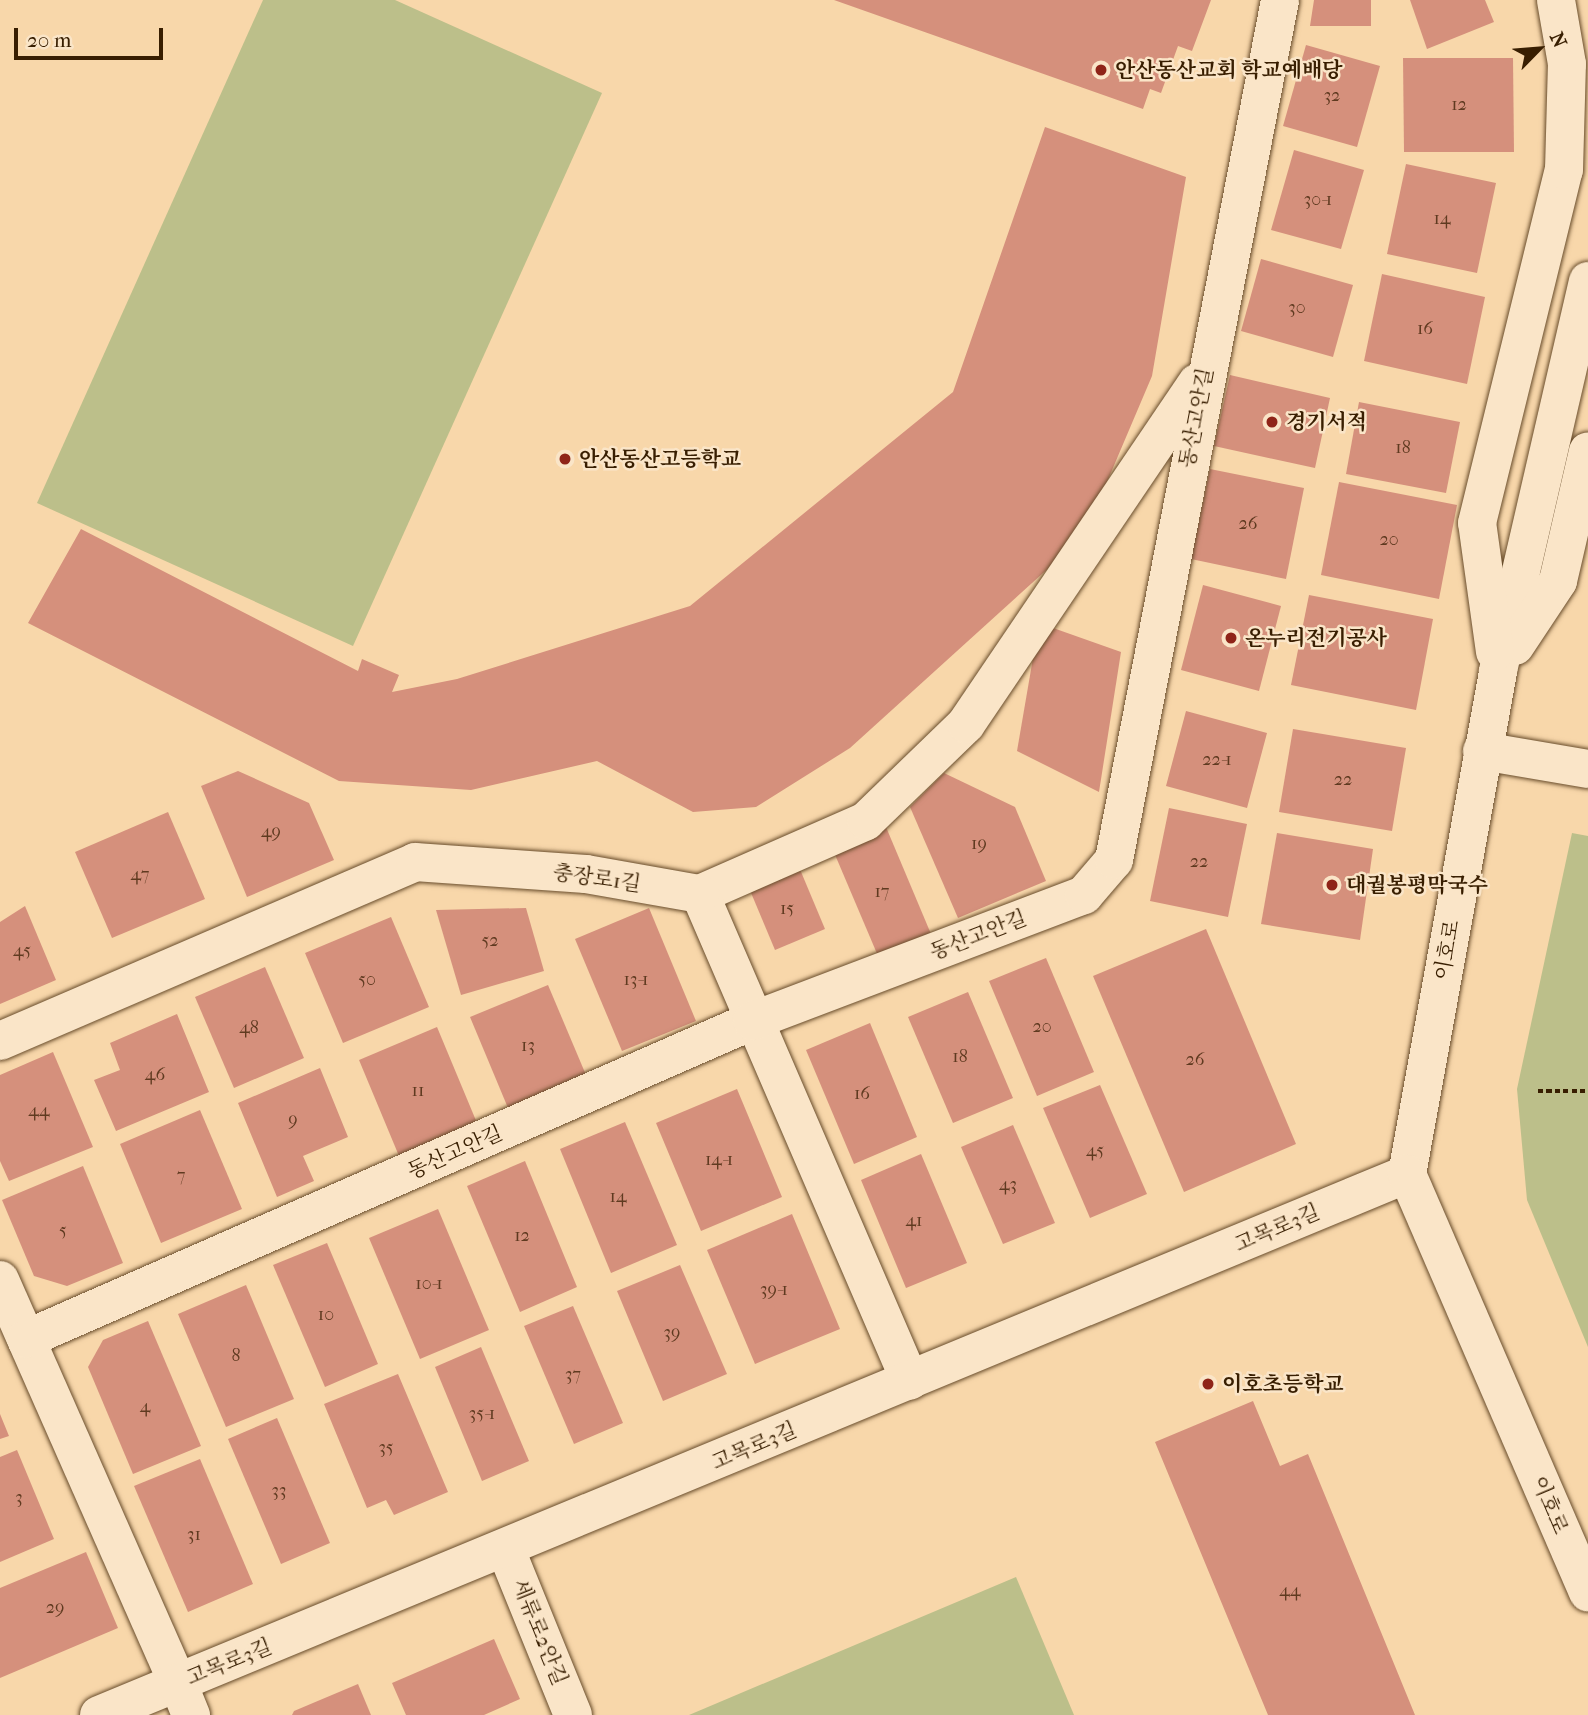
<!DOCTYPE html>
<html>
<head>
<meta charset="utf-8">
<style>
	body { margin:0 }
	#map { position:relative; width:1588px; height:1715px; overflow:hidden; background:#f8d7aa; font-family:"IM FELL French Canon","Noto Serif KR",serif }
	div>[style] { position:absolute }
	.green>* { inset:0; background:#bcbf8a }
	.building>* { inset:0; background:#d5907c }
	.path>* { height:4.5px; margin-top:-2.25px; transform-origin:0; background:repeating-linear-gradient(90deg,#381e01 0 5px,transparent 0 8.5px) }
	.roads { filter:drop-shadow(0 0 2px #684c2b) drop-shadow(0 0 2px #684c2b) }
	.minor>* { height:38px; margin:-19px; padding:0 19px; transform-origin:19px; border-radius:19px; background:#fae5c8 }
	.tertiary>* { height:38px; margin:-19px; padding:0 19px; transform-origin:19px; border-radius:19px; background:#fae5c8 }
	.dots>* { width:19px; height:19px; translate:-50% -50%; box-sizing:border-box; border:4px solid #fae5c8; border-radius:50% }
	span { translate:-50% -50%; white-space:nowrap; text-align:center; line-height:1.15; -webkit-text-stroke:5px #fae5c8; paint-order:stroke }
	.number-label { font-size:18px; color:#5f3a20 }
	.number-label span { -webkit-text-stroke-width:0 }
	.poi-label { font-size:21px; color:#381e01; font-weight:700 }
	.left { translate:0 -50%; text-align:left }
	.street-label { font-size:21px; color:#381e01 }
	.north { position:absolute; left:1504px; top:14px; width:70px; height:70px; -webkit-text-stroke:5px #fae5c8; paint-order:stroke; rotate:65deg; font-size:19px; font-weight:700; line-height:28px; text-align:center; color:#381e01 }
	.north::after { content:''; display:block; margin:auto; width:24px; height:32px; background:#381e01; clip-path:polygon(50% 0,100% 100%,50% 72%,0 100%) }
	.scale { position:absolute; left:14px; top:28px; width:149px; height:32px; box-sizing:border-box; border:4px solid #381e01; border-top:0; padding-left:9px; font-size:21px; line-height:24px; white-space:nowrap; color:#381e01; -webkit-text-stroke:5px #fae5c8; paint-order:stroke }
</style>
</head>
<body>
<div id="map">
	<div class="green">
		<i style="clip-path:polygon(263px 0,395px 0,602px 93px,353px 646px,37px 503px)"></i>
		<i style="clip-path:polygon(1572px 833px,1588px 836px,1588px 1347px,1527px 1200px,1517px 1089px)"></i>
		<i style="clip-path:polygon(1016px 1577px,1074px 1715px,689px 1715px)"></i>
	</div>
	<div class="building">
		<i style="clip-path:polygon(834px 0,1211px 0,1192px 51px,1178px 46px,1161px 93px,1150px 89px,1143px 109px)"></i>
		<i style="clip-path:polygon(1314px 0,1371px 0,1371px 26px,1310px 26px)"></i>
		<i style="clip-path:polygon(1410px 0,1485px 0,1494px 22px,1427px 49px)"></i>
		<i style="clip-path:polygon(1306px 45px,1380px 66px,1357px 147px,1283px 126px)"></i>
		<i style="clip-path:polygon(1403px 58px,1513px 58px,1514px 152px,1404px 152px)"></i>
		<i style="clip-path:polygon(1045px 127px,1186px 177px,1152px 376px,1084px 536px,850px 748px,756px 807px,693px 812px,597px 761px,471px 790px,339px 781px,28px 623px,81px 529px,358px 671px,362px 659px,399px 675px,392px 692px,457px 679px,690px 606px,953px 392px)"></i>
		<i style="clip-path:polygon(1294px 150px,1364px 170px,1341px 249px,1271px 230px)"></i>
		<i style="clip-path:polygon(1406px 164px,1496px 183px,1477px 273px,1387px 254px)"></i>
		<i style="clip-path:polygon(1261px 259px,1353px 285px,1333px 357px,1241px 331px)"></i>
		<i style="clip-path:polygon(1382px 274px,1485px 297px,1467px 384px,1364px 361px)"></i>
		<i style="clip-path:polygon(1230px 375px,1330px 398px,1315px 468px,1214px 446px)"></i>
		<i style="clip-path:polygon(1359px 402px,1460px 422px,1446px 493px,1346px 474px)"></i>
		<i style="clip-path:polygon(1210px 469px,1304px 488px,1286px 579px,1191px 559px)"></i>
		<i style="clip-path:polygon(1339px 482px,1457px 505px,1439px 599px,1321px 575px)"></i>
		<i style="clip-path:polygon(1203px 585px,1281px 606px,1259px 691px,1181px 670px)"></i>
		<i style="clip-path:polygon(1309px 595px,1433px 619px,1416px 710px,1291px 685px)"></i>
		<i style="clip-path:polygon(1039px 623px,1121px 652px,1099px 792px,1017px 751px)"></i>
		<i style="clip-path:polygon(1186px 711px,1267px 733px,1247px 808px,1166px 786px)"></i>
		<i style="clip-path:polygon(1293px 729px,1406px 748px,1392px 831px,1279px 812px)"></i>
		<i style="clip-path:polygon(238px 771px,309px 803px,334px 860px,247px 897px,201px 786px)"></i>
		<i style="clip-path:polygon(944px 773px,1015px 807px,1046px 881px,958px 918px,910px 807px)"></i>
		<i style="clip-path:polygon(1169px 808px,1247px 824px,1228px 917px,1150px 901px)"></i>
		<i style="clip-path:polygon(168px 812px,205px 899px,112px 938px,75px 852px)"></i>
		<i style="clip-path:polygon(886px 827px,931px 934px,878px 956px,833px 850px)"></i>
		<i style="clip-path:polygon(1277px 833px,1373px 849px,1360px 940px,1261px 924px)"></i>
		<i style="clip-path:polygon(799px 867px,825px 929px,775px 950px,749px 888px)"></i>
		<i style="clip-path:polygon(25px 906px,56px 980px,0 1004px,0 922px)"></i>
		<i style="clip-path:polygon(526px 908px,544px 971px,461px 995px,436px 910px)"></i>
		<i style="clip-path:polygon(649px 908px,696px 1021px,622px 1051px,575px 939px)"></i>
		<i style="clip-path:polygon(391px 917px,429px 1007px,343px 1043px,305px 953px)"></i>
		<i style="clip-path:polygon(1206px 929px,1296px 1144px,1184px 1192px,1093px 976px)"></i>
		<i style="clip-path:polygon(1046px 958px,1094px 1072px,1037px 1096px,989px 981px)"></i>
		<i style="clip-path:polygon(265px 967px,304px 1058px,234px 1088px,195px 997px)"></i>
		<i style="clip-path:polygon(548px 985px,586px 1075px,508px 1108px,470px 1017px)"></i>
		<i style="clip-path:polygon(968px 992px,1013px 1098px,953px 1123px,908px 1017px)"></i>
		<i style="clip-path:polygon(177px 1014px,209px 1092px,116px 1131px,94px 1080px,120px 1070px,110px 1043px)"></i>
		<i style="clip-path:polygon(870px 1023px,917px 1137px,854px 1164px,806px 1050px)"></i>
		<i style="clip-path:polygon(437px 1027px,477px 1123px,399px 1156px,359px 1060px)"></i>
		<i style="clip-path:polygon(53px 1052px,93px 1147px,9px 1181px,0 1161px,0 1075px)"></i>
		<i style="clip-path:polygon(320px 1068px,348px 1137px,303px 1156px,314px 1181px,277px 1197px,238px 1103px)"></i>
		<i style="clip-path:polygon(1100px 1085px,1147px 1194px,1090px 1218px,1043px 1108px)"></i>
		<i style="clip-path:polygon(737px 1089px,782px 1197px,701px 1231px,656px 1123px)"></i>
		<i style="clip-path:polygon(200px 1110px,242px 1209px,161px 1243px,120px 1144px)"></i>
		<i style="clip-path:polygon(625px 1122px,677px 1245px,611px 1273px,560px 1149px)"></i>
		<i style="clip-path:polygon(1013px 1125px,1055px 1223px,1003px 1244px,961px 1147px)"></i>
		<i style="clip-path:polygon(921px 1154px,967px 1263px,906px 1288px,861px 1180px)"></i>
		<i style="clip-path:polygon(525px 1161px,577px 1287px,520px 1312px,467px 1186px)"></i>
		<i style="clip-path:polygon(83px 1166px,123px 1263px,67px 1286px,34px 1276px,2px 1200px)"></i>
		<i style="clip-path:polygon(438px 1209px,489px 1330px,420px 1359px,369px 1238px)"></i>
		<i style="clip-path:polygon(792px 1214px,840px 1329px,755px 1364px,707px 1250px)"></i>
		<i style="clip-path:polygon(327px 1243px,378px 1364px,325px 1387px,273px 1265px)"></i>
		<i style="clip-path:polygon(680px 1265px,727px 1374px,663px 1401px,617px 1291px)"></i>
		<i style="clip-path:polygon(246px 1285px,294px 1399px,226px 1427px,178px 1314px)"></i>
		<i style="clip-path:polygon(573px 1306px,623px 1423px,574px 1444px,524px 1326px)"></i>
		<i style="clip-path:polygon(148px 1321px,201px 1446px,133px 1474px,88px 1367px,103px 1340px)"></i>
		<i style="clip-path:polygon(481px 1347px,529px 1461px,482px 1481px,435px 1367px)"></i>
		<i style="clip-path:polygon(398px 1374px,448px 1492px,394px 1515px,386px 1500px,367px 1508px,324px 1404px)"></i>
		<i style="clip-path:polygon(1253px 1401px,1280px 1466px,1308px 1454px,1415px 1715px,1268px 1715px,1155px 1442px)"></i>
		<i style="clip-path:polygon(0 1414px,9px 1436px,0 1439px)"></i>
		<i style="clip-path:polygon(277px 1418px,330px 1543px,281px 1564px,228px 1439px)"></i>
		<i style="clip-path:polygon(17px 1450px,54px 1539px,0 1562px,0 1457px)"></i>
		<i style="clip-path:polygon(200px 1459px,253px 1584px,188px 1612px,134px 1486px)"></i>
		<i style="clip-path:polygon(86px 1552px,118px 1628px,0 1678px,0 1588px)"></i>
		<i style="clip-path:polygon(494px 1639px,520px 1699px,484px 1715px,406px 1715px,392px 1683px)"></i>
		<i style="clip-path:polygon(358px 1684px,371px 1715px,292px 1715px,294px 1711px)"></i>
	</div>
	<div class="path">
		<i style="left:1538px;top:1091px;width:50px"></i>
	</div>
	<div class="roads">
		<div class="minor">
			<i style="left:1482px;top:751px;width:108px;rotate:9.6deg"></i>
			<i style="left:700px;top:894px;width:181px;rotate:-23.7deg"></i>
			<i style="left:866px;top:821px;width:139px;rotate:-44.1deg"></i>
			<i style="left:966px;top:724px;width:412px;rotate:-55.9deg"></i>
			<i style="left:700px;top:894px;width:530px;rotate:66.67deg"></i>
			<i style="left:0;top:1041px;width:452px;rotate:-23.3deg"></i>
			<i style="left:415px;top:862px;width:171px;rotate:4deg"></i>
			<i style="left:586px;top:874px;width:116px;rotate:10deg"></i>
			<i style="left:0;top:1280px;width:441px;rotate:66.2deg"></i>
			<i style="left:26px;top:1339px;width:793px;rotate:-23.65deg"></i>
			<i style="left:752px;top:1021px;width:355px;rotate:-20.8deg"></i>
			<i style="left:1084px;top:895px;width:46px;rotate:-49.4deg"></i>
			<i style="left:1114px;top:860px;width:876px;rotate:-79.07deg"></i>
			<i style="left:506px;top:1550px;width:178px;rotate:67.9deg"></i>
			<i style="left:99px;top:1715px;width:1415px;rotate:-22.47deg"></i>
		</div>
		<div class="tertiary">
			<i style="left:1588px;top:281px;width:401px;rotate:103deg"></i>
			<i style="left:1498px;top:672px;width:510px;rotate:100.27deg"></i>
			<i style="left:1407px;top:1174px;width:456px;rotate:66.6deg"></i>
			<i style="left:1515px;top:646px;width:78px;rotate:-56.5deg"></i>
			<i style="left:1558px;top:581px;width:133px;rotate:-77deg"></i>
			<i style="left:1495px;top:652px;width:130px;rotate:-97.9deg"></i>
			<i style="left:1477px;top:523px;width:364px;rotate:-76.2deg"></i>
			<i style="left:1564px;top:170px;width:106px;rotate:-88.4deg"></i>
			<i style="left:1567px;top:64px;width:65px;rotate:-99.8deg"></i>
			<i style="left:178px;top:1683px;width:35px;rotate:68deg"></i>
		</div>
	</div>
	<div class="dots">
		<i style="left:1101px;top:70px;background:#8f2418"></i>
		<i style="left:1272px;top:422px;background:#8f2418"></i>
		<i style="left:565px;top:459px;background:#8f2418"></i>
		<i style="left:1231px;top:638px;background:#8f2418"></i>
		<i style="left:1332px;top:885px;background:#8f2418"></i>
		<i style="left:1208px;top:1384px;background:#8f2418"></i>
	</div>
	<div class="number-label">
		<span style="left:1332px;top:96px">32</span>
		<span style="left:1459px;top:105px">12</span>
		<span style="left:1318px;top:200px">30-1</span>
		<span style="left:1442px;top:219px">14</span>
		<span style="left:1297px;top:308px">30</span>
		<span style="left:1425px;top:329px">16</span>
		<span style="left:1403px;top:448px">18</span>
		<span style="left:1248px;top:524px">26</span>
		<span style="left:1389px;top:540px">20</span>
		<span style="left:1217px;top:760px">22-1</span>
		<span style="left:1343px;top:780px">22</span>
		<span style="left:271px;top:832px">49</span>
		<span style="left:979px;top:844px">19</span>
		<span style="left:1199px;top:862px">22</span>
		<span style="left:140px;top:875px">47</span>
		<span style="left:882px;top:892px">17</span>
		<span style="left:787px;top:909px">15</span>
		<span style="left:490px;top:941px">52</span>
		<span style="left:22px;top:951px">45</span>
		<span style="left:367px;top:980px">50</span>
		<span style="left:636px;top:980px">13-1</span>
		<span style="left:1042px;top:1027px">20</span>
		<span style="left:249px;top:1028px">48</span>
		<span style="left:528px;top:1046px">13</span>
		<span style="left:960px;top:1057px">18</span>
		<span style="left:1195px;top:1060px">26</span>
		<span style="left:155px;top:1075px">46</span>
		<span style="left:418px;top:1091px">11</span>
		<span style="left:862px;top:1094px">16</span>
		<span style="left:39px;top:1111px">44</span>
		<span style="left:293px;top:1120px">9</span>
		<span style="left:1095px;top:1151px">45</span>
		<span style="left:719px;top:1160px">14-1</span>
		<span style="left:181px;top:1176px">7</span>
		<span style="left:1008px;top:1185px">43</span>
		<span style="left:618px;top:1197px">14</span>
		<span style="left:914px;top:1221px">41</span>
		<span style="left:63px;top:1231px">5</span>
		<span style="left:522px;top:1236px">12</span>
		<span style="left:429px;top:1284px">10-1</span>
		<span style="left:774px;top:1290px">39-1</span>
		<span style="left:326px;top:1315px">10</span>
		<span style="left:672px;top:1333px">39</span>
		<span style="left:236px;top:1356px">8</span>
		<span style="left:573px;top:1375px">37</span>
		<span style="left:145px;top:1407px">4</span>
		<span style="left:482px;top:1414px">35-1</span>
		<span style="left:386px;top:1448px">35</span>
		<span style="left:279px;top:1491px">33</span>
		<span style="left:19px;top:1498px">3</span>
		<span style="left:194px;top:1535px">31</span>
		<span style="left:1290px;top:1591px">44</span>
		<span style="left:55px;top:1608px">29</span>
	</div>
	<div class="poi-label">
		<span class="left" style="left:1115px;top:70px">안산동산교회 학교예배당</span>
		<span class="left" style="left:1286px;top:422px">경기서적</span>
		<span class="left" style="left:579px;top:459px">안산동산고등학교</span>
		<span class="left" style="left:1245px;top:638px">온누리전기공사</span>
		<span class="left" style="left:1346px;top:885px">대궐봉평막국수</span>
		<span class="left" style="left:1222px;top:1384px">이호초등학교</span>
	</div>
	<div class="street-label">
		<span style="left:1196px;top:418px;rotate:-79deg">동산고안길</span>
		<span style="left:597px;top:878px;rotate:8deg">충장로1길</span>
		<span style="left:978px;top:935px;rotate:-21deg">동산고안길</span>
		<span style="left:1447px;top:950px;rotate:-80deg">이호로</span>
		<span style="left:455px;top:1152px;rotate:-24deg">동산고안길</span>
		<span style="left:1277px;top:1228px;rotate:-23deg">고목로3길</span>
		<span style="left:754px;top:1446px;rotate:-23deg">고목로3길</span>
		<span style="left:1550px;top:1505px;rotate:67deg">이호로</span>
		<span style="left:540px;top:1632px;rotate:68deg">세류로2안길</span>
		<span style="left:229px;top:1662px;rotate:-22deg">고목로3길</span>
	</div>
	<div class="north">N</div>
	<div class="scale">20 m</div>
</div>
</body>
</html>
